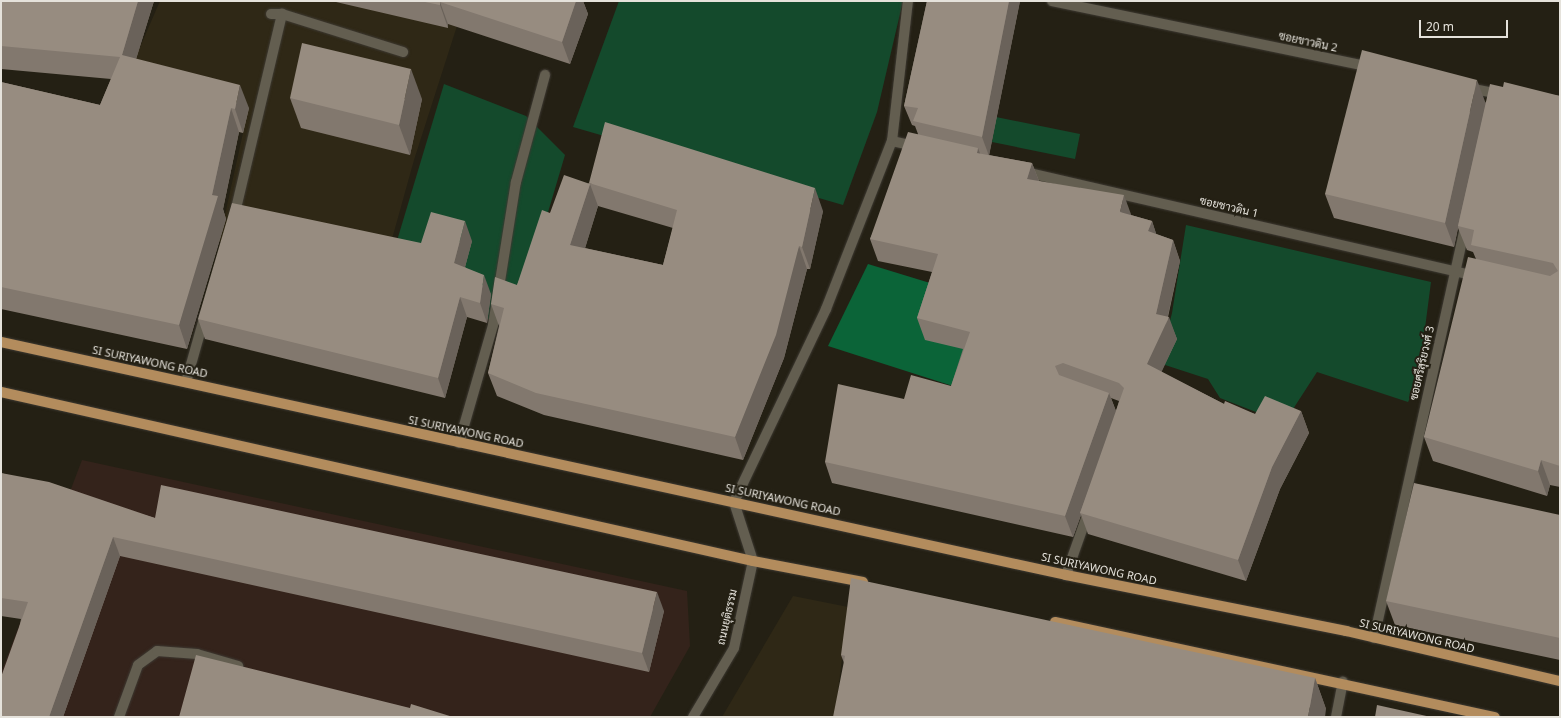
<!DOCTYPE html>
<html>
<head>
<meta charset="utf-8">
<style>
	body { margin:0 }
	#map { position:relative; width:1561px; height:718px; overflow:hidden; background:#242014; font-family:"Noto Sans",Sarabun,sans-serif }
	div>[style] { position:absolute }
	.built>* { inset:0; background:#2f2816 }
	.education>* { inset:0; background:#34231b }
	.green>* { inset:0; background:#144a2c }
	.forest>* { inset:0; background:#0b6438 }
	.roads { filter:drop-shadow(0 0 1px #3d3932) drop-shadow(0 0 1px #3d3932) }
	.minor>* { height:10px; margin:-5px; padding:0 5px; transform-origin:5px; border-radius:5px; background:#635e50 }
	.major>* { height:10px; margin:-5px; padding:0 5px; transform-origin:5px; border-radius:5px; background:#b38c5d }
	.wall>* { inset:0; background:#82786e }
	.shaded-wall>* { inset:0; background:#6a625a }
	.building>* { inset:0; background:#978c80 }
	span { translate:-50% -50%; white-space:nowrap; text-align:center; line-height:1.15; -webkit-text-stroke:4px #242014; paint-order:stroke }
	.street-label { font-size:11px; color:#e5e2db }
	.frame { position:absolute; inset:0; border:2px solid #e5e2db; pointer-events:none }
	.scale { position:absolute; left:1419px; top:20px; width:89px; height:18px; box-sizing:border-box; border:2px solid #e5e2db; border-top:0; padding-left:5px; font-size:12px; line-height:14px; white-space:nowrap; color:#e5e2db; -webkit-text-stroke:3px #242014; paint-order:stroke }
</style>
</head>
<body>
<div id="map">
	<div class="built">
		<i style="clip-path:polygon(160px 1px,465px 1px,414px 160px,382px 275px,219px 242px,243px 133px,117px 100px)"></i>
		<i style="clip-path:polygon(793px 596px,848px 607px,835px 717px,722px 717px)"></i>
	</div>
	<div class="education">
		<i style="clip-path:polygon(82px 460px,687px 591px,690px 646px,650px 717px,1px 717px,1px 673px)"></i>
	</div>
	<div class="green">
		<i style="clip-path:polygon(619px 1px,903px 1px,877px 112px,843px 205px,573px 127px)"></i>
		<i style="clip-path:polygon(444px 84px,526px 116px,565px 155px,513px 330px,455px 304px,393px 254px)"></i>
		<i style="clip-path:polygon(996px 117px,1080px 134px,1075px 159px,992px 142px)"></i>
		<i style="clip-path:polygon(1186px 225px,1431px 282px,1418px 382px,1408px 402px,1317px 372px,1284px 423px,1220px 398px,1208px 379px,1159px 363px,1172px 313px)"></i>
	</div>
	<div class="forest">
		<i style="clip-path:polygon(868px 264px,992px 302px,959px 388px,828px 346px)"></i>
	</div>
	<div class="roads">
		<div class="minor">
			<i style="left:1052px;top:1px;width:326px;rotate:11.7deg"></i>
			<i style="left:271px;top:14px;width:11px"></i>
			<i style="left:282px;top:14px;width:127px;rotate:17.4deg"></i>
			<i style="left:1469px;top:88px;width:32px;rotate:11deg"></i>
			<i style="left:892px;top:141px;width:26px;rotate:13deg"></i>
			<i style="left:1025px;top:172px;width:464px;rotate:13deg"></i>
			<i style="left:234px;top:217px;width:209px;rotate:-76.7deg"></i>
			<i style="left:186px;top:382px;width:70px;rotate:-74.2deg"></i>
			<i style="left:459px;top:443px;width:123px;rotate:-73.9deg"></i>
			<i style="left:493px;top:325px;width:145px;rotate:-80.9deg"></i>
			<i style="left:516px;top:182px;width:111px;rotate:-74.8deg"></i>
			<i style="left:1066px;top:575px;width:66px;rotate:-70.5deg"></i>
			<i style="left:1374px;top:638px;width:422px;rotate:-77.5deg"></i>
			<i style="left:119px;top:717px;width:55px;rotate:-69.9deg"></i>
			<i style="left:138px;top:665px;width:24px;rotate:-36deg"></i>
			<i style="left:157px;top:651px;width:40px;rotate:4.3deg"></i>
			<i style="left:197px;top:654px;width:43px;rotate:16.3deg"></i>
			<i style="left:693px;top:717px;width:80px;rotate:-59.3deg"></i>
			<i style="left:734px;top:648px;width:89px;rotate:-77.7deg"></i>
			<i style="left:753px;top:561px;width:62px;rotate:-107.9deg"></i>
			<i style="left:734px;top:502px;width:214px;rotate:-64.5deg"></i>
			<i style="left:826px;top:309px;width:180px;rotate:-68.6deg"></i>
			<i style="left:892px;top:141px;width:141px;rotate:-83.5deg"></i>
			<i style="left:1336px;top:717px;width:36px;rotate:-79deg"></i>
		</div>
		<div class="major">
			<i style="left:1px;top:342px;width:1090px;rotate:12.34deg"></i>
			<i style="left:1066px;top:575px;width:286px;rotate:11.3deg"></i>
			<i style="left:1346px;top:631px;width:220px;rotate:13.2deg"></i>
			<i style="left:1px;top:392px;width:771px;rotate:12.67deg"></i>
			<i style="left:753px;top:561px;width:112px;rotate:10.8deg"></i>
			<i style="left:1055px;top:622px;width:450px;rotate:12.2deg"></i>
		</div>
	</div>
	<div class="wall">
		<i style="clip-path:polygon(1px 1px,154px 1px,136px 59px,249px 108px,243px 133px,239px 132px,223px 209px,226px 219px,187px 349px,1px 309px,1px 82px,100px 105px,111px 79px,1px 69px)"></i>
		<i style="clip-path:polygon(336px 1px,583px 1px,588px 14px,570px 64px,448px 24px,448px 28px,336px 2px)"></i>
		<i style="clip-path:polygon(evenodd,927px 1px,1020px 1px,989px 155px,1032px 163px,1039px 181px,1131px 215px,1152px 221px,1156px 234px,1173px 240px,1180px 261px,1168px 317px,1177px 339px,1161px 372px,1224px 404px,1255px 414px,1301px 411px,1309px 433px,1280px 489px,1246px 581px,1088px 534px,1081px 515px,1073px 537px,832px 483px,825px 462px,904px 399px,951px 386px,963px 349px,925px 340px,917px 318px,932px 272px,878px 261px,870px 239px,918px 134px,915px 126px,912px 125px,904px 106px,927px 1px,1111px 398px,1119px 401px,1116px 411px,1111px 398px)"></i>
		<i style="clip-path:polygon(1503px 87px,1560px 96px,1560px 487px,1550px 485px,1547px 496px,1433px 461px,1424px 437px,1476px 259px,1473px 252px,1467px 250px,1458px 228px,1454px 247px,1334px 218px,1325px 194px,1485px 103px)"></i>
		<i style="clip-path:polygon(290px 98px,422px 99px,410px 155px,301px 128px)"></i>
		<i style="clip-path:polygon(evenodd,589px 183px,823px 211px,810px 269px,807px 269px,784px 358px,743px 460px,544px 415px,497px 396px,488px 373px,499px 326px,491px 304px,517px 285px,550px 213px,589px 183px,598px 206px,673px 228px,663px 265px,585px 248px,598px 206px)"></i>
		<i style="clip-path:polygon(472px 241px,465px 267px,491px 294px,487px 323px,467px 317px,445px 398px,205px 339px,198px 319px,421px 243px)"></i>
		<i style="clip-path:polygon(1px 473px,155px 518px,664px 611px,649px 672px,120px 556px,63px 717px,1px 717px,21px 619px,1px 616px)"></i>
		<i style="clip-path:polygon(1560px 515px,1560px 660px,1395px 625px,1386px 601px)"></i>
		<i style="clip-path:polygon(841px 655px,1315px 678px,1326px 709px,844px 663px)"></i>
	</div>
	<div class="shaded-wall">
		<i style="clip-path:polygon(138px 1px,154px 1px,130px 79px,122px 55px)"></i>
		<i style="clip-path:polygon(576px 1px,583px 1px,588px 14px,570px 64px,562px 42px)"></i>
		<i style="clip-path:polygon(1009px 1px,1020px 1px,989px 156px,982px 137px)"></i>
		<i style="clip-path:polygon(440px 2px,448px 24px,448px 28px,440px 5px)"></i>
		<i style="clip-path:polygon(411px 69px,422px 99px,410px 155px,399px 125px)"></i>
		<i style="clip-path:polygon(1477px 80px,1486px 104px,1458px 226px,1458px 228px,1454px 247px,1445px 223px)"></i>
		<i style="clip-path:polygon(240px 85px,249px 108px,243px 133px,235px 109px)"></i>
		<i style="clip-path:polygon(231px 108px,239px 132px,223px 209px,226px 219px,187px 349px,179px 325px,212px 195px)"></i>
		<i style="clip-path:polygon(978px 148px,986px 169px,977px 153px)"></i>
		<i style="clip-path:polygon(1032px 163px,1040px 184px,1027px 179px)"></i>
		<i style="clip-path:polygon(590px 184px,598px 206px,579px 268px,570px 245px)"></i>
		<i style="clip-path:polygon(815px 188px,823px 211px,810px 269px,802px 247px)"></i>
		<i style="clip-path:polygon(1124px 195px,1132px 217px,1120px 212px)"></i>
		<i style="clip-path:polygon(465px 221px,472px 241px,461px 282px,454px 263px)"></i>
		<i style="clip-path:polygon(1152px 221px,1159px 242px,1148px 231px)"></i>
		<i style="clip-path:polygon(1173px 240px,1180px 261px,1166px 324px,1169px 317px,1177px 339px,1155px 386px,1147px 364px,1156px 314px)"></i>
		<i style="clip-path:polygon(799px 246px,807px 269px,784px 358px,743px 460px,735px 437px)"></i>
		<i style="clip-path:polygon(484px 275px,491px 294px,487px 323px,480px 303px)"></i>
		<i style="clip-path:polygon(460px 297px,467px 317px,445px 398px,438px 378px)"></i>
		<i style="clip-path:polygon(1109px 393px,1117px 414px,1080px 513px,1081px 515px,1073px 537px,1065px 516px)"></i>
		<i style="clip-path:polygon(1301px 411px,1309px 433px,1280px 489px,1246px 581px,1238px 560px,1272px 467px)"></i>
		<i style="clip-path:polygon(1541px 460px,1550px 485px,1547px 496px,1538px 471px)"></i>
		<i style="clip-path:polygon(113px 537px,120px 556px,63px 717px,49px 717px)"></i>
		<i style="clip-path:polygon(657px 592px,664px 611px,649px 672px,642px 653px)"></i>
		<i style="clip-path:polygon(1315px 678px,1326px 709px,1325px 717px,1308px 717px)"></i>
	</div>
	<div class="building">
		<i style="clip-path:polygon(1px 1px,138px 1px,122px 55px,240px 85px,235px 109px,231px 108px,212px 195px,218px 196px,179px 325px,1px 287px,1px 82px,100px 105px,120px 57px,1px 46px)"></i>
		<i style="clip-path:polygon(420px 1px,576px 1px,562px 42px,440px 2px,440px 5px)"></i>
		<i style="clip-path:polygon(927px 1px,1009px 1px,982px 137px,913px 121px,918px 108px,904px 106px)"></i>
		<i style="clip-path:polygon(302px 43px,411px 69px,399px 125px,290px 98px)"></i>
		<i style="clip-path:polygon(1362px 50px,1477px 80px,1445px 223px,1325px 194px)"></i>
		<i style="clip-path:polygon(1504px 82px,1560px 96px,1560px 466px,1541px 460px,1538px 471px,1424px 437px,1468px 257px,1550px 276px,1558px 271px,1553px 263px,1471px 245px,1474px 230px,1458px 226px,1490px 84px,1503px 87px)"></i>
		<i style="clip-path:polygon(605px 122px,815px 188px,802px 247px,799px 246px,776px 335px,735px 437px,536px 393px,488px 373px,504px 308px,491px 304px,495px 277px,517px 285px,542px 210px,550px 213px,564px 175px,590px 184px,570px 245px,663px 265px,677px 210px,589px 183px)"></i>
		<i style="clip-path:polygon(908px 132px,978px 148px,977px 153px,1032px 163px,1027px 179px,1124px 195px,1120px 212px,1152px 221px,1148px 231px,1173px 240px,1156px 314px,1169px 317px,1147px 364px,1224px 404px,1225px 401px,1255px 414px,1265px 396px,1301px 411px,1272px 467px,1238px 560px,1080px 513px,1124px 388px,1119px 383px,1063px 363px,1055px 366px,1059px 375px,1109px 393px,1065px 516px,825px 462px,838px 384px,904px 399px,911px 375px,951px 386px,970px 332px,917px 318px,938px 254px,870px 239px)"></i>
		<i style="clip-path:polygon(232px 203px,421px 243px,431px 212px,465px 221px,454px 263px,484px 275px,480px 303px,460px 297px,438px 378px,198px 319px)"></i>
		<i style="clip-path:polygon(1px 473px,49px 482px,155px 518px,161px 485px,657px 592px,642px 653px,113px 537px,49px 717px,1px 717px,1px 677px,28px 602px,1px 598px)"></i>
		<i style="clip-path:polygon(1414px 483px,1560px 515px,1560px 638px,1386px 601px)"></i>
		<i style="clip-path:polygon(851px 578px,1315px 678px,1308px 717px,833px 717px,845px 656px,841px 655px)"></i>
		<i style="clip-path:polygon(196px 655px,410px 708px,411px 704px,453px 717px,179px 717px)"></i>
		<i style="clip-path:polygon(1377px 705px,1431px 717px,1375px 717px)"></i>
	</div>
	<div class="street-label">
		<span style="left:1308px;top:42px;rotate:12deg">ซอยขาวดิน 2</span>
		<span style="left:1229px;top:207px;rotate:13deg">ซอยชาวดิน 1</span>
		<span style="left:150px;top:362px;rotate:12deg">SI SURIYAWONG ROAD</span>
		<span style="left:1422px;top:363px;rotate:-77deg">ซอยศรีสุริยวงศ์ 3</span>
		<span style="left:466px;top:432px;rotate:12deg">SI SURIYAWONG ROAD</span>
		<span style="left:783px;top:500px;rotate:12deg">SI SURIYAWONG ROAD</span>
		<span style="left:1099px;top:569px;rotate:12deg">SI SURIYAWONG ROAD</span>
		<span style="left:727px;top:617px;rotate:-77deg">ถนนยุติธรรม</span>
		<span style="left:1417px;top:636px;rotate:13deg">SI SURIYAWONG ROAD</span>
	</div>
	<div class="frame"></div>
	<div class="scale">20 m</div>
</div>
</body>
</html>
